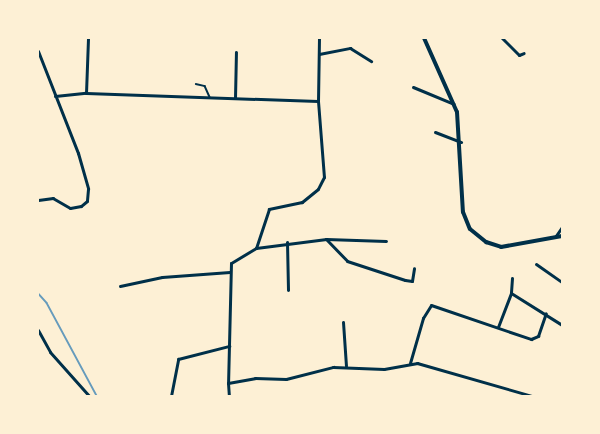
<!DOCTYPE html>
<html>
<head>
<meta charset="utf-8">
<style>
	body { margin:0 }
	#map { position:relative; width:600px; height:434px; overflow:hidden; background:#fdf0d5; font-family:"DejaVu Sans",sans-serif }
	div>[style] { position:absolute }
	.stream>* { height:1.5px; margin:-0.75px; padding:0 0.75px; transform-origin:0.75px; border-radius:0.75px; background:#669bbc }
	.service>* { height:1.5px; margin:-0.75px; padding:0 0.75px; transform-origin:0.75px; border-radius:0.75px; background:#003049 }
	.minor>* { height:3px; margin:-1.5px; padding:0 1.5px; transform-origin:1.5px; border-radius:1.5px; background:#003049 }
	.tertiary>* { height:4px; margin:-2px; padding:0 2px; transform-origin:2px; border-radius:2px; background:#003049 }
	span { translate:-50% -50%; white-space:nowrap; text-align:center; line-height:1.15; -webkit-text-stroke:4px #fdf0d5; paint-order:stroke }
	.frame { position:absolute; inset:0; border:39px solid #fdf0d5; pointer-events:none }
</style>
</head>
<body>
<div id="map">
	<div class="stream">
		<i style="left:38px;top:293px;width:13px;rotate:48deg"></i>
		<i style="left:47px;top:303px;width:106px;rotate:61.7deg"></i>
	</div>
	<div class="service">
		<i style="left:196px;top:84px;width:9px;rotate:13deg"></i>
		<i style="left:205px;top:86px;width:12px;rotate:66deg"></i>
	</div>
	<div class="minor">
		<i style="left:319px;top:38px;width:63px;rotate:90.9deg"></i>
		<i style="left:318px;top:101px;width:76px;rotate:85.5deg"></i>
		<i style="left:324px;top:177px;width:13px;rotate:117deg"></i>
		<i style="left:318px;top:189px;width:21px;rotate:141deg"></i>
		<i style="left:302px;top:202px;width:34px;rotate:168deg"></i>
		<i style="left:269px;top:209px;width:41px;rotate:108.4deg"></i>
		<i style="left:256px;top:248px;width:29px;rotate:149deg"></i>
		<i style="left:231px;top:263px;width:120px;rotate:91.4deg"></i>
		<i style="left:228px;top:383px;width:27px;rotate:-10deg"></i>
		<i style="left:255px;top:378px;width:31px;rotate:2deg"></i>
		<i style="left:286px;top:379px;width:49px;rotate:-14.3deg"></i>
		<i style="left:333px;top:367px;width:51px;rotate:2.2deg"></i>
		<i style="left:384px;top:369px;width:34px;rotate:-10deg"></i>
		<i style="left:417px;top:363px;width:120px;rotate:16deg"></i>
		<i style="left:502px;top:38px;width:24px;rotate:45deg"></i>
		<i style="left:519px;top:55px;width:5px;rotate:-22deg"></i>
		<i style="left:38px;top:51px;width:110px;rotate:68.6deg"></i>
		<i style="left:78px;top:153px;width:37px;rotate:74deg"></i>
		<i style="left:88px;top:189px;width:12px;rotate:95deg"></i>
		<i style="left:87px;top:201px;width:8px;rotate:140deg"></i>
		<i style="left:81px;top:206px;width:11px;rotate:170deg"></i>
		<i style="left:70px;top:208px;width:20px;rotate:-150deg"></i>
		<i style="left:53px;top:198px;width:15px;rotate:172deg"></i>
		<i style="left:319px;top:54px;width:32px;rotate:-11deg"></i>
		<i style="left:350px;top:48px;width:25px;rotate:32deg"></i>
		<i style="left:413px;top:87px;width:44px;rotate:22.5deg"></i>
		<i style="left:86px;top:93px;width:55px;rotate:-87.9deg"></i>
		<i style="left:55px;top:96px;width:31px;rotate:-6deg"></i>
		<i style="left:86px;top:93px;width:232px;rotate:2deg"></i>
		<i style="left:235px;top:98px;width:46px;rotate:-88.8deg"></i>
		<i style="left:435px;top:132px;width:28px;rotate:21deg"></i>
		<i style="left:555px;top:237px;width:12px;rotate:-55deg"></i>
		<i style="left:326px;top:239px;width:60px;rotate:1.9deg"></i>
		<i style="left:287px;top:242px;width:48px;rotate:88.8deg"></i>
		<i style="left:256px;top:248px;width:71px;rotate:-7.3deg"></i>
		<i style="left:326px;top:239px;width:30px;rotate:46deg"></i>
		<i style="left:347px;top:261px;width:61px;rotate:18.1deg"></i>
		<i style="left:405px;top:280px;width:7px;rotate:8deg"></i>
		<i style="left:412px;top:281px;width:13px;rotate:-81deg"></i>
		<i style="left:536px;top:264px;width:32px;rotate:35deg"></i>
		<i style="left:512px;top:278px;width:15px;rotate:94deg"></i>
		<i style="left:511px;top:293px;width:60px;rotate:32.1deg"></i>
		<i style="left:120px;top:286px;width:43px;rotate:-12.1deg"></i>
		<i style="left:162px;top:277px;width:68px;rotate:-4.2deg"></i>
		<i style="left:343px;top:322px;width:44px;rotate:86.1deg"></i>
		<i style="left:498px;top:327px;width:36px;rotate:-69deg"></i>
		<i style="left:38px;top:330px;width:25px;rotate:61deg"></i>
		<i style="left:50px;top:352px;width:59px;rotate:48.4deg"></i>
		<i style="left:410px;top:363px;width:47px;rotate:-73.9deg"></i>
		<i style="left:423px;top:318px;width:15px;rotate:-58deg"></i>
		<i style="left:431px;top:305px;width:106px;rotate:18.8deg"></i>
		<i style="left:531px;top:339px;width:8px;rotate:-23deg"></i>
		<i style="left:538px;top:336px;width:24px;rotate:-71deg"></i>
		<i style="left:228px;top:383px;width:13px;rotate:86deg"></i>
		<i style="left:171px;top:396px;width:38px;rotate:-79deg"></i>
		<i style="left:178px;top:359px;width:53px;rotate:-14.3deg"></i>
	</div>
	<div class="tertiary">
		<i style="left:424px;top:38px;width:81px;rotate:66deg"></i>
		<i style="left:457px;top:112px;width:100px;rotate:86.6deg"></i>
		<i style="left:463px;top:212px;width:18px;rotate:68deg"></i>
		<i style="left:470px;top:229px;width:21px;rotate:39deg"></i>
		<i style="left:486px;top:242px;width:16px;rotate:18deg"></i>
		<i style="left:501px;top:247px;width:62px;rotate:-10.2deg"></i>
	</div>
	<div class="frame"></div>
</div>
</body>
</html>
